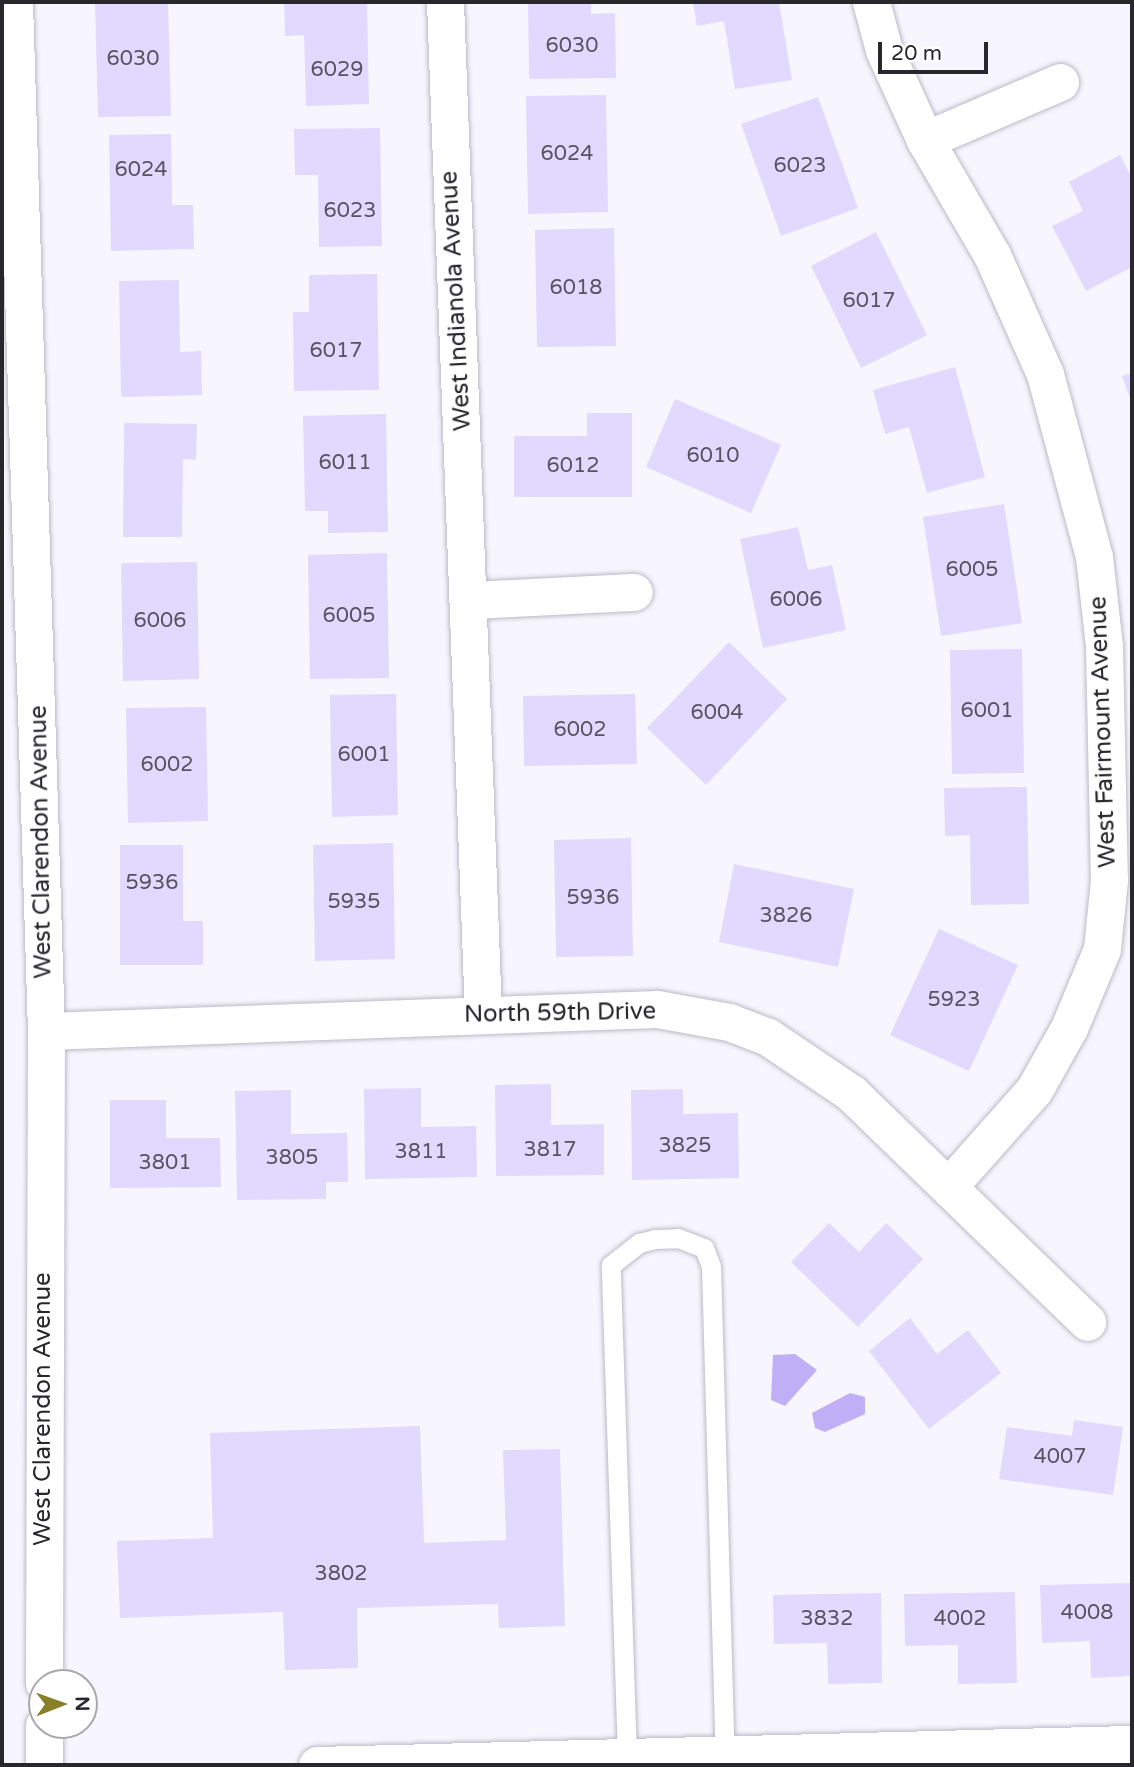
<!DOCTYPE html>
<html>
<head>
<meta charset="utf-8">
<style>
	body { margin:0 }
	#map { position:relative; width:1134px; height:1767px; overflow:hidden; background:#f7f6fe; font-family:"Varela Round",sans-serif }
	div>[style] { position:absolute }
	.water>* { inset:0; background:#c0aff7 }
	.building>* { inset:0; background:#e1d9fe }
	.roads { filter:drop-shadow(0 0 2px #bbb9c6) drop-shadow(0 0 2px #bbb9c6) }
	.service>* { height:19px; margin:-9.5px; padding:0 9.5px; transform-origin:9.5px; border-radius:9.5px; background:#fff }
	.minor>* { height:37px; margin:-18.5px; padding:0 18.5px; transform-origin:18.5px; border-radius:18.5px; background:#fff }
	span { translate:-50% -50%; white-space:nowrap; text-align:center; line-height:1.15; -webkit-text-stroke:7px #fff; paint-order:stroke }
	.number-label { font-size:21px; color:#565460 }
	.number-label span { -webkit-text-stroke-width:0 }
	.street-label { font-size:24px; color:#27272c }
	.frame { position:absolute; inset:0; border:4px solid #27272c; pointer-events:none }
	.north { position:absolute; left:28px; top:1669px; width:70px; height:70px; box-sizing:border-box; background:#fff; border:2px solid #a9a9ab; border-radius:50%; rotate:89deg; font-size:19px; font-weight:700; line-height:28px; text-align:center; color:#27272c }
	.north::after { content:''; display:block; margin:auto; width:24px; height:32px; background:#888028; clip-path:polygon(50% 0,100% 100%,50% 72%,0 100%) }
	.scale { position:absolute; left:878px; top:42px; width:110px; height:32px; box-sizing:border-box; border:4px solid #27272c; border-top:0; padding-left:9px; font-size:21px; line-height:24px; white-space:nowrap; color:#27272c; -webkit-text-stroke:5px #fff; paint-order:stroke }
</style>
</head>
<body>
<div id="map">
	<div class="water">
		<i style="clip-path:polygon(795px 1354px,817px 1370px,785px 1406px,771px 1400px,773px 1355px)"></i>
		<i style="clip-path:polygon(850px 1393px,865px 1397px,865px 1414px,825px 1432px,815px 1428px,812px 1413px)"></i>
	</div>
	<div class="building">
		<i style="clip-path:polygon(95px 2px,168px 2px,171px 116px,98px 117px)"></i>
		<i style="clip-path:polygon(284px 2px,367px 2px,369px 104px,306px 106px,304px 35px,285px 36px)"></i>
		<i style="clip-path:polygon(528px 2px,591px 2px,591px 14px,615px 13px,616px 78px,529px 79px)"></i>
		<i style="clip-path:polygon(693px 2px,779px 2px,792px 80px,735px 89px,724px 21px,697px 26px)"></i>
		<i style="clip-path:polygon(606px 95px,608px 212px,528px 214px,526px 96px)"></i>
		<i style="clip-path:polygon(818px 97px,858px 208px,781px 236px,741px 124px)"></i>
		<i style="clip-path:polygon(380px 128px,382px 246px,319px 247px,318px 175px,295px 175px,294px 129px)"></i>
		<i style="clip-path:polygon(171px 134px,172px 205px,193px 205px,194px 249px,111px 251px,109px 135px)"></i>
		<i style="clip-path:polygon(1120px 155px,1132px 178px,1132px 267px,1086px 291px,1052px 226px,1083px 211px,1069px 182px)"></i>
		<i style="clip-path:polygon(614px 228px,616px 346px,537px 347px,535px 230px)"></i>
		<i style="clip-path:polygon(876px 232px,927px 335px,861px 368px,811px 266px)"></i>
		<i style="clip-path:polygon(377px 274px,379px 390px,294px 391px,293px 312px,309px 312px,309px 275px)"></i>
		<i style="clip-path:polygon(179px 280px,180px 352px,201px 351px,202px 395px,121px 397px,119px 281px)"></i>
		<i style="clip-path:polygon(955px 367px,985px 477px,927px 493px,909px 427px,885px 434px,873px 390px)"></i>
		<i style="clip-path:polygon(1132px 373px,1132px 404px,1122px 376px)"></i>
		<i style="clip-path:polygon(675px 399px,781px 445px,751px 513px,646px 467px)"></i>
		<i style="clip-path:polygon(587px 413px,632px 413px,632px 497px,514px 497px,514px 436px,587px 436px)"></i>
		<i style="clip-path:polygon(386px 414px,388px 532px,328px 533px,328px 511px,305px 511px,303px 416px)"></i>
		<i style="clip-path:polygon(124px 423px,197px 424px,196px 460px,183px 459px,182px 537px,123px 537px)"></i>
		<i style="clip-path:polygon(1004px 504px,1022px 623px,941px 636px,923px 517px)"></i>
		<i style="clip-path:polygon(798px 527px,808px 570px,832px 565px,846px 630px,763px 648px,740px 539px)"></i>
		<i style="clip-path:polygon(387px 553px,389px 678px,310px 679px,308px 555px)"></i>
		<i style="clip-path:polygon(197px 562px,199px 679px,123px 681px,121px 563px)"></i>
		<i style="clip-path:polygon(729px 642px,787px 699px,706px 785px,647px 728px)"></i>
		<i style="clip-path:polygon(1022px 649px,1024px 773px,952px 774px,950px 650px)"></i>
		<i style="clip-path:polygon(396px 694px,398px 815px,332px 817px,330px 695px)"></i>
		<i style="clip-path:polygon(635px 694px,637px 764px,524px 766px,523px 696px)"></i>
		<i style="clip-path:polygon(206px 707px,208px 821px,128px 823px,126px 708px)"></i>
		<i style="clip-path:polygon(1027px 787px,1029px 904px,971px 905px,970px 835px,945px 836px,944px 788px)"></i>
		<i style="clip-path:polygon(631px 838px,633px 956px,556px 957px,554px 840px)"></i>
		<i style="clip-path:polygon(393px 843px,395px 959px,315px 961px,313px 845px)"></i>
		<i style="clip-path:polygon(120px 845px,183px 845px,183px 921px,203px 921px,203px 965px,120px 965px)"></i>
		<i style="clip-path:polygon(734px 864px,854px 889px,838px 967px,719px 942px)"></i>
		<i style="clip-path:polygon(939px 929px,1018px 965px,969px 1071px,890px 1035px)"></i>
		<i style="clip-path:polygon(551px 1084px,551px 1125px,604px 1124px,604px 1175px,496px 1176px,495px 1085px)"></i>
		<i style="clip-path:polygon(421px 1088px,421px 1127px,476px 1126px,477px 1177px,365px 1179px,364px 1089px)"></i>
		<i style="clip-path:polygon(683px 1089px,683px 1114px,738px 1113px,739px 1178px,632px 1180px,631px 1090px)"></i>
		<i style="clip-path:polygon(291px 1090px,291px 1134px,347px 1133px,348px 1182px,326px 1182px,326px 1199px,237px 1200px,235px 1091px)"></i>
		<i style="clip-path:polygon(110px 1100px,166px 1100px,166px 1138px,220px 1138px,221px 1187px,110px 1188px)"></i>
		<i style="clip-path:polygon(829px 1223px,859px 1252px,886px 1223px,923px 1259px,858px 1327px,791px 1262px)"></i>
		<i style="clip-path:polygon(910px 1318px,937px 1354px,968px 1330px,1001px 1373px,929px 1429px,869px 1351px)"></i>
		<i style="clip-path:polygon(1074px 1420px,1123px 1427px,1113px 1495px,999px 1479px,1007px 1427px,1072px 1436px)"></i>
		<i style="clip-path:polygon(420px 1426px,424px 1543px,506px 1540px,503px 1450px,560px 1449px,565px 1626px,499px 1628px,498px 1604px,357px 1608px,358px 1668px,285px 1670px,283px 1612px,120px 1618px,117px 1541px,213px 1538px,210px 1433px)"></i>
		<i style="clip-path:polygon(1132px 1583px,1132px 1676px,1091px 1678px,1090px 1641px,1042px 1643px,1040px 1585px)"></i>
		<i style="clip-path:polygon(1015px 1592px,1017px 1683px,958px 1684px,958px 1645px,905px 1646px,904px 1594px)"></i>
		<i style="clip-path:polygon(881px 1593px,882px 1683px,828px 1684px,827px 1643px,774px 1644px,773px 1595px)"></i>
	</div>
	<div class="roads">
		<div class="service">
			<i style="left:627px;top:1757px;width:492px;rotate:-91.9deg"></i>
			<i style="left:611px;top:1265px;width:36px;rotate:-38deg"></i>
			<i style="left:639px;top:1243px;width:16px;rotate:-14deg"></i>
			<i style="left:655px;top:1239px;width:23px;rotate:-2deg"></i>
			<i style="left:678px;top:1238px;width:28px;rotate:21deg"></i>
			<i style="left:704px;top:1248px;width:19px;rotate:69deg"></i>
			<i style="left:711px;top:1266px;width:489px;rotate:88.4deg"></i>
		</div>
		<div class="minor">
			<i style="left:14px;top:2px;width:1029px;rotate:88.22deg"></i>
			<i style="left:46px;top:1031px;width:652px;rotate:90.18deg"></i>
			<i style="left:445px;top:2px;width:1013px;rotate:87.85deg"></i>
			<i style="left:871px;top:2px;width:50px;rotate:74.8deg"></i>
			<i style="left:884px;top:50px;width:99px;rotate:65.5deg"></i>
			<i style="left:925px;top:140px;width:133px;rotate:59.8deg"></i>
			<i style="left:992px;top:255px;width:130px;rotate:66deg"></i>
			<i style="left:1045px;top:374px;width:189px;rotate:75deg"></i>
			<i style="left:1094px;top:557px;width:90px;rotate:83.6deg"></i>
			<i style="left:1104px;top:646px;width:234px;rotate:88.8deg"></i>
			<i style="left:1109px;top:880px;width:69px;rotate:95.8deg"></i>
			<i style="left:1102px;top:949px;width:86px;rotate:112.7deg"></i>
			<i style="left:1069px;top:1028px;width:71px;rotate:119.4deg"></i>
			<i style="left:1034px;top:1090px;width:128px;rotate:131.5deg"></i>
			<i style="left:925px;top:140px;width:147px;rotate:-23.2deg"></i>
			<i style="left:470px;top:600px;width:164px;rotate:-2.8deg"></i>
			<i style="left:46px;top:1031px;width:611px;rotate:-2.06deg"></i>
			<i style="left:657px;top:1009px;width:73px;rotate:10.2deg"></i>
			<i style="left:729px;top:1022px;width:42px;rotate:21deg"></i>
			<i style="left:768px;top:1037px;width:100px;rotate:34deg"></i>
			<i style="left:851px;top:1093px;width:329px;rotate:44.1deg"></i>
			<i style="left:44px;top:1725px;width:40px;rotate:90deg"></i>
			<i style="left:317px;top:1765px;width:815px;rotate:-1.48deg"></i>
		</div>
	</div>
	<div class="number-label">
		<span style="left:572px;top:46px">6030</span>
		<span style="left:133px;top:59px">6030</span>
		<span style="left:337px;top:70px">6029</span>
		<span style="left:567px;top:154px">6024</span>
		<span style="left:800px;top:166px">6023</span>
		<span style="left:141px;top:170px">6024</span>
		<span style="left:350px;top:211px">6023</span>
		<span style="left:576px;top:288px">6018</span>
		<span style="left:869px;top:301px">6017</span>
		<span style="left:336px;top:351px">6017</span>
		<span style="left:713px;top:456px">6010</span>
		<span style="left:345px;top:463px">6011</span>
		<span style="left:573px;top:466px">6012</span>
		<span style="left:972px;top:570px">6005</span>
		<span style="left:796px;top:600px">6006</span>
		<span style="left:349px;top:616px">6005</span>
		<span style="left:160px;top:621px">6006</span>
		<span style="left:987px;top:711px">6001</span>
		<span style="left:717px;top:713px">6004</span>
		<span style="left:580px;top:730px">6002</span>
		<span style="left:364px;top:755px">6001</span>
		<span style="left:167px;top:765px">6002</span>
		<span style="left:152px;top:883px">5936</span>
		<span style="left:593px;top:898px">5936</span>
		<span style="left:354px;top:902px">5935</span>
		<span style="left:786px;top:916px">3826</span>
		<span style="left:954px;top:1000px">5923</span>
		<span style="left:685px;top:1146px">3825</span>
		<span style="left:550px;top:1150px">3817</span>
		<span style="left:421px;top:1152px">3811</span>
		<span style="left:292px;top:1158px">3805</span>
		<span style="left:165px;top:1163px">3801</span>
		<span style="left:1060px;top:1457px">4007</span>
		<span style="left:341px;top:1574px">3802</span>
		<span style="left:1087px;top:1613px">4008</span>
		<span style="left:827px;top:1619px">3832</span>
		<span style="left:960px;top:1619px">4002</span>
	</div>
	<div class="street-label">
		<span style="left:456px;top:301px;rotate:-93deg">West Indianola Avenue</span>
		<span style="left:1103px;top:732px;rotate:-92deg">West Fairmount Avenue</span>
		<span style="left:41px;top:842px;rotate:-91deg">West Clarendon Avenue</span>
		<span style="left:560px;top:1013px;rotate:-1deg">North 59th Drive</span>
		<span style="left:43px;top:1409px;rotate:-90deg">West Clarendon Avenue</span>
	</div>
	<div class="frame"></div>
	<div class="north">N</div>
	<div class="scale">20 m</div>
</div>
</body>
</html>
